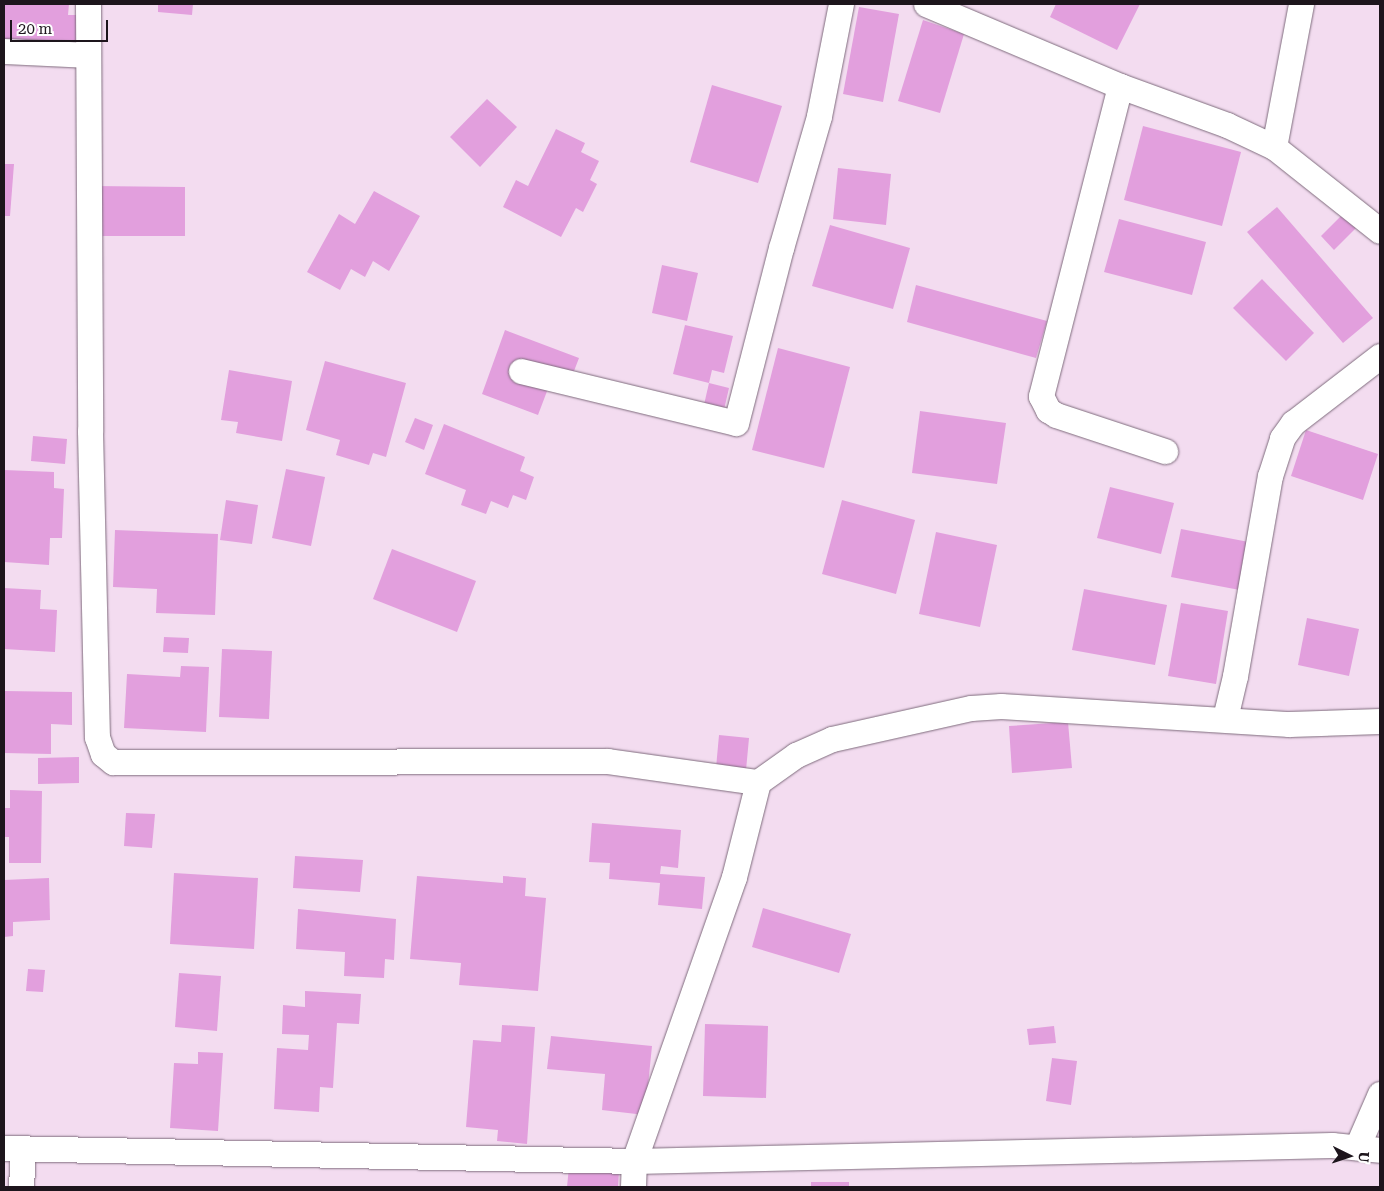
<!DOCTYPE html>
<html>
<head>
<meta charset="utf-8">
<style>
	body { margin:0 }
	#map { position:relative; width:1384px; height:1191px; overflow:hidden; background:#f3dcf0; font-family:"Roboto Serif",serif }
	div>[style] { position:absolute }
	.building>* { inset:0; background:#e29fdd }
	.roads { filter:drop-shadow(0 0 1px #7f6c7d) drop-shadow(0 0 1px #7f6c7d) }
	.street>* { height:25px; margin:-12.5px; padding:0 12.5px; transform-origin:12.5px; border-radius:12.5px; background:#fff }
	span { translate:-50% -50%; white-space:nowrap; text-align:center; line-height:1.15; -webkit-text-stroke:4.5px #fff; paint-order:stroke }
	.frame { position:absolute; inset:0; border:5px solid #1d151c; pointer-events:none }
	.north { position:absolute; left:1324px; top:1131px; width:50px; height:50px; -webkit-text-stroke:4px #fff; paint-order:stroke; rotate:94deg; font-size:14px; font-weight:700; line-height:20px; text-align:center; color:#1d151c }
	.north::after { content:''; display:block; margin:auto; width:18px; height:22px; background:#1d151c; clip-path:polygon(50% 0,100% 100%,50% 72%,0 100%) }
	.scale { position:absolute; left:10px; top:20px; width:98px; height:22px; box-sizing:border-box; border:2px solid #1d151c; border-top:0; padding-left:6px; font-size:15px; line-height:18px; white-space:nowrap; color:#1d151c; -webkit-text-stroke:4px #fff; paint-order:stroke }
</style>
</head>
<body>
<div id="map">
	<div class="building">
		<i style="clip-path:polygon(4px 4px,69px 4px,68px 15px,80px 15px,80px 45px,4px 44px)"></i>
		<i style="clip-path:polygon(158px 4px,193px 4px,192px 15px,158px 12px)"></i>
		<i style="clip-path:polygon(1056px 4px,1140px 4px,1117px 50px,1050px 17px)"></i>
		<i style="clip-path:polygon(859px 7px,899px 14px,883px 102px,843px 94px)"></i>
		<i style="clip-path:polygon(923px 20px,964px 34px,940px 113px,898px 101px)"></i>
		<i style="clip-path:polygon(712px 85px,782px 106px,758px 183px,690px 162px)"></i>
		<i style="clip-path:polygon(487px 99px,517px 127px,480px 167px,450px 137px)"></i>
		<i style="clip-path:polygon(1143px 126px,1241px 152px,1222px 226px,1124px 200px)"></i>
		<i style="clip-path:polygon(556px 129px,585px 143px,581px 152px,599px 161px,590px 180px,597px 184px,583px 212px,576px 208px,561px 237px,503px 207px,516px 180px,528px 186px)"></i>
		<i style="clip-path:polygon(4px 164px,14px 164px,10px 216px,4px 216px)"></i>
		<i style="clip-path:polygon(838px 168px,891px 174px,886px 225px,833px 219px)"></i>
		<i style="clip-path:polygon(94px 186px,185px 187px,185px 236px,93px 236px)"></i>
		<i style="clip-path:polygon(374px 191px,420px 216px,389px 271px,373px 261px,365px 277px,351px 269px,340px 290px,307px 272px,339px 214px,355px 224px)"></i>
		<i style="clip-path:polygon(1277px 207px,1373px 318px,1343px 343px,1247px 232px)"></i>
		<i style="clip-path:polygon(1343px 214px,1356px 228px,1334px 250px,1321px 236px)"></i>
		<i style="clip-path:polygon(1119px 219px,1206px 242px,1192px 295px,1104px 272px)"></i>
		<i style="clip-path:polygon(830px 225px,910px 248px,893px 309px,812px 286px)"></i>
		<i style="clip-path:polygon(662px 265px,698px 273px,687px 321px,652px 313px)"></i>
		<i style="clip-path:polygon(1262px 279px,1314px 333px,1286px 361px,1233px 308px)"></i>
		<i style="clip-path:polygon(916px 285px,1047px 321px,1036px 358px,907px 322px)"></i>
		<i style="clip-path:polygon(685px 325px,733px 336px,724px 373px,712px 370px,709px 383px,673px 374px)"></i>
		<i style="clip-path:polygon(505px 330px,579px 358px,566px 392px,549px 386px,538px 415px,482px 394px)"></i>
		<i style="clip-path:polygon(778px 348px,850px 367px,824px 468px,752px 450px)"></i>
		<i style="clip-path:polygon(325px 361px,406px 383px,386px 457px,373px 453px,369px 465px,336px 455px,340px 440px,306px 430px)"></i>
		<i style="clip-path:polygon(229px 370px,292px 381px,282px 441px,236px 433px,238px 422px,221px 420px)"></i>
		<i style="clip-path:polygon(709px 383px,729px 388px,723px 414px,703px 409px)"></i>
		<i style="clip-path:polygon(920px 411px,1006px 423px,997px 484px,912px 473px)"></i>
		<i style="clip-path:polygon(415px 418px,433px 425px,424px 450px,405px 442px)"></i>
		<i style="clip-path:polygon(444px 424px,525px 457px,520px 471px,534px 477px,526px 500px,513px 495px,508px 508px,491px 501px,486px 514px,461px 505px,466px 490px,425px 474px)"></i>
		<i style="clip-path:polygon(1306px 430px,1378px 454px,1363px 500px,1291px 476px)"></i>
		<i style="clip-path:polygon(33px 436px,67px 439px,65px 464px,31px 461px)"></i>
		<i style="clip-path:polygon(286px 469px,325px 477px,311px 546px,272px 538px)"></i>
		<i style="clip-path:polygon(4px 470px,54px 472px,54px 488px,64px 489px,62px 538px,50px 538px,49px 565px,4px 562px)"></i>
		<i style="clip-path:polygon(1110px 487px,1174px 503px,1161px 554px,1097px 538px)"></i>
		<i style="clip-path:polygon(226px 500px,258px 505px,252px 544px,220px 540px)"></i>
		<i style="clip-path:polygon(842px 500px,915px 520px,896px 594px,822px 574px)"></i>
		<i style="clip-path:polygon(1181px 529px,1254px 543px,1245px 591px,1171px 577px)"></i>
		<i style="clip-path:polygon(115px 530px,218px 534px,215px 615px,156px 613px,157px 589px,113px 587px)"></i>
		<i style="clip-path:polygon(936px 532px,997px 545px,980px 627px,919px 614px)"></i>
		<i style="clip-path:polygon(392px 549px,476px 581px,457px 632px,373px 599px)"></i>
		<i style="clip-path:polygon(4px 588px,41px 590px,40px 609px,57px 610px,55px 652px,4px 649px)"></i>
		<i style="clip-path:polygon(1084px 589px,1167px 605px,1155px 665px,1072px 650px)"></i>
		<i style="clip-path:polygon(1181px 603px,1228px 611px,1216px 684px,1168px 676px)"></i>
		<i style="clip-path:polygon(1307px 618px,1359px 629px,1349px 676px,1298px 665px)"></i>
		<i style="clip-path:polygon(164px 637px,189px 638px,188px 653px,163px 652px)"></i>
		<i style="clip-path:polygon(222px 649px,272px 651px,269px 719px,219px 717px)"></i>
		<i style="clip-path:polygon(181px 666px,209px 667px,206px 732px,124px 728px,127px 674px,180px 677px)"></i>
		<i style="clip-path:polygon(4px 691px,72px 692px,72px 725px,51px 724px,51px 754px,4px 753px)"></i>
		<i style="clip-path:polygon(1068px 722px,1072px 768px,1012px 773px,1009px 726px)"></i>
		<i style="clip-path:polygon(719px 735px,749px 738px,746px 770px,716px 768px)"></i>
		<i style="clip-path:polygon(79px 757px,79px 783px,38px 784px,38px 758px)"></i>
		<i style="clip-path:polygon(10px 790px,42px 791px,41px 863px,9px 863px,9px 837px,4px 837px,4px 808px,10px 808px)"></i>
		<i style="clip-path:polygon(126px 813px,155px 814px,152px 848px,124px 846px)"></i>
		<i style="clip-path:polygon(592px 823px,681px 830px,678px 868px,661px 866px,660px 874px,705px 877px,702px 909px,658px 905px,660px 883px,609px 879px,610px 863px,589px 862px)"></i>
		<i style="clip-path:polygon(295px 856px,363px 860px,360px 892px,293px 888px)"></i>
		<i style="clip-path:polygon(174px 873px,258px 878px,254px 949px,170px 944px)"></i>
		<i style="clip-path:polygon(417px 876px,503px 883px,503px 876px,526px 878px,525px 896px,546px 898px,538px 991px,459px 985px,461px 963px,410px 959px)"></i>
		<i style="clip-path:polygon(49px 878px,50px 920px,13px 922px,13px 936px,4px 937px,4px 880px)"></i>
		<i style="clip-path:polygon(763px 908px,851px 934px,839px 973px,752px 947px)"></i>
		<i style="clip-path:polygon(298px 909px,396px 919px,394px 960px,385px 959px,384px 978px,344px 976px,345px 952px,296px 949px)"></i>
		<i style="clip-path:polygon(28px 969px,45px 970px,43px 992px,26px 991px)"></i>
		<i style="clip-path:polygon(179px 973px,221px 976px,217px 1031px,175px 1027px)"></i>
		<i style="clip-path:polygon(305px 991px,361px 994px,359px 1024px,337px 1023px,333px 1088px,320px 1087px,319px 1112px,274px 1109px,277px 1048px,308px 1050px,309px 1035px,282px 1034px,283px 1005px,305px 1007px)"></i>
		<i style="clip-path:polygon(705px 1024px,768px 1026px,766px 1098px,703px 1096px)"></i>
		<i style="clip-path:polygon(502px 1025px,535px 1027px,527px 1144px,497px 1141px,498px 1130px,466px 1127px,473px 1040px,501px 1042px)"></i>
		<i style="clip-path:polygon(1054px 1026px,1056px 1043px,1029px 1045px,1027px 1029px)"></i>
		<i style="clip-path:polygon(551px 1036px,652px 1046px,645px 1115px,602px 1110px,605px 1074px,547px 1069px)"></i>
		<i style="clip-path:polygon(198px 1052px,223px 1053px,218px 1131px,170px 1128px,174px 1063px,198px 1064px)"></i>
		<i style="clip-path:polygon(1052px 1058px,1077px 1061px,1071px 1105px,1046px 1101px)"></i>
		<i style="clip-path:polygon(569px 1167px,619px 1171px,618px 1187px,567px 1187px)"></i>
		<i style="clip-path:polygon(811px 1182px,849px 1182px,849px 1187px,811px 1187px)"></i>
	</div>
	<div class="roads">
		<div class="street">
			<i style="left:88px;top:4px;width:427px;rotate:89.7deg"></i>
			<i style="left:90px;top:431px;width:306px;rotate:88.7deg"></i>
			<i style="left:97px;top:737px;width:18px;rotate:71deg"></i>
			<i style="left:103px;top:754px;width:13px;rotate:39deg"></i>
			<i style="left:113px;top:762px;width:495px;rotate:-0.1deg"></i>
			<i style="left:608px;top:761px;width:151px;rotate:8deg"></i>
			<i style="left:926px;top:4px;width:211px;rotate:22.9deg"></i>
			<i style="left:1120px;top:86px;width:114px;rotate:20deg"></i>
			<i style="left:1227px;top:125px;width:52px;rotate:25.1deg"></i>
			<i style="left:1274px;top:147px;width:135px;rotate:38.4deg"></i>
			<i style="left:4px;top:51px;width:84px;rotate:2.7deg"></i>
			<i style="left:1120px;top:86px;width:320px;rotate:104.3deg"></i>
			<i style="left:1041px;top:396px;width:16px;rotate:63deg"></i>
			<i style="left:1048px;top:410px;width:9px;rotate:32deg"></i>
			<i style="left:1056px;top:415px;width:115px;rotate:18.3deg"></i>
			<i style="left:1274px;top:147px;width:146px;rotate:-79.3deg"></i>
			<i style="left:521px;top:371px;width:221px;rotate:13.6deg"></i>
			<i style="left:736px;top:423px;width:181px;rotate:-75.6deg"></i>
			<i style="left:781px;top:248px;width:137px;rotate:-73.9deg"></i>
			<i style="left:819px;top:116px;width:114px;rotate:-78.9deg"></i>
			<i style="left:1225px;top:718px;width:43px;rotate:-76.6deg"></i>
			<i style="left:1235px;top:676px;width:203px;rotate:-80.1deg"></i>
			<i style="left:1270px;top:476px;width:40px;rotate:-72deg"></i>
			<i style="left:1282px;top:438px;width:19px;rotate:-54deg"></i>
			<i style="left:1293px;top:423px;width:110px;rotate:-37.6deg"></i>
			<i style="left:1357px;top:1147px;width:58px;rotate:-66.5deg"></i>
			<i style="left:4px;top:1148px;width:630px;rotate:1.18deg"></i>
			<i style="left:634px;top:1161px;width:301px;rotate:-70.6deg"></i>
			<i style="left:734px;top:877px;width:98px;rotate:-75.8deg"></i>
			<i style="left:758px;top:782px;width:47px;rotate:-35.4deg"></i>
			<i style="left:796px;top:755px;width:39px;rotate:-24deg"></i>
			<i style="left:832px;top:739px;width:142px;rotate:-12.6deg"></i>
			<i style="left:971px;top:708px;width:30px;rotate:-4deg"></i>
			<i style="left:1001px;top:706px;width:289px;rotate:3.6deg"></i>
			<i style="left:1289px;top:724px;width:91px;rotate:-1.9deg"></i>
			<i style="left:21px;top:1187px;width:39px;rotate:-87deg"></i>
			<i style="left:633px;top:1187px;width:26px;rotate:-88deg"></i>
			<i style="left:634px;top:1161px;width:698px;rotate:-1.31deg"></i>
			<i style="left:1332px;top:1145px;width:48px;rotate:5.9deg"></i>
		</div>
	</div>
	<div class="frame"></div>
	<div class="north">U</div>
	<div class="scale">20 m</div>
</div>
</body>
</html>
